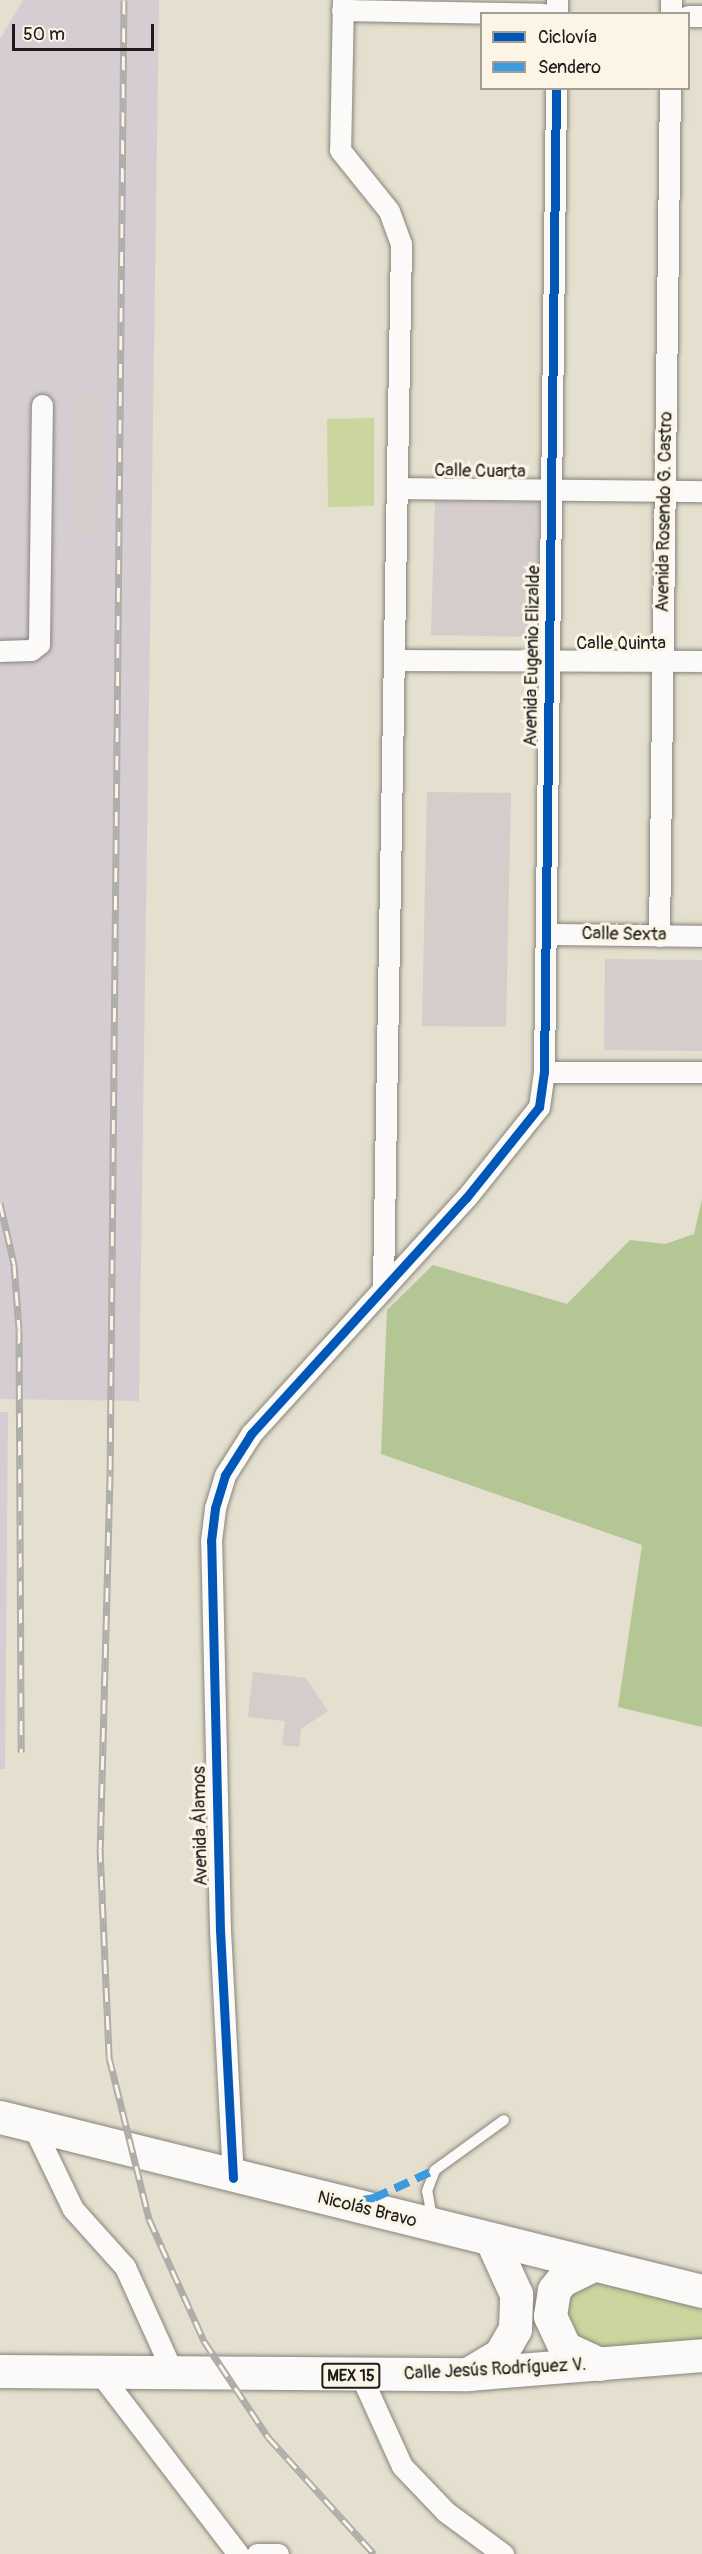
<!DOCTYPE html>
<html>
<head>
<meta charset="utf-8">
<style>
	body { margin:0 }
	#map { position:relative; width:702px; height:2554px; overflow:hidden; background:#e4dfce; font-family:Pangolin,sans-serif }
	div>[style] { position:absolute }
	.industrial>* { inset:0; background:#d6cdd2 }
	.green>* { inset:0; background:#cad69d }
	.forest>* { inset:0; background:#b5c695 }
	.building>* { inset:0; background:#d5cccc }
	.roads { filter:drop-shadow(0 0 2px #86847c) drop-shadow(0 0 2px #86847c) }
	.lane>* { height:10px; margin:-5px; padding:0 5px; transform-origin:5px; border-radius:5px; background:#fbfaf8 }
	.street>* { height:21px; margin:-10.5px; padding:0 10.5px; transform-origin:10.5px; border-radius:10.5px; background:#fbfaf8 }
	.primary>* { height:33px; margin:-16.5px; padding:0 16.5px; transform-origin:16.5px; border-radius:16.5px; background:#fbfaf8 }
	.rail>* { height:7px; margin-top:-3.5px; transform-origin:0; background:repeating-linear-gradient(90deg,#fcf5e5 0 14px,#aeadaa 0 28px); box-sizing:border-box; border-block:2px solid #aeadaa }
	.quiet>* { height:8px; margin-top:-4px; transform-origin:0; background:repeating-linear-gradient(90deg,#3c9bdf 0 15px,transparent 0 23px) }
	.cycleway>* { height:9px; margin:-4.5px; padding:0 4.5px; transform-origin:4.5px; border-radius:4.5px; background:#0057b8 }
	span { translate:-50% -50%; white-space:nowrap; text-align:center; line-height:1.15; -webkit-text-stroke:6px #fcf5e5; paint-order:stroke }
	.shield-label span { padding:2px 4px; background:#fcf5e5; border:2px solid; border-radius:4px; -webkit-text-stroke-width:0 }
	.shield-label { font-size:16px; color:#1c1c1c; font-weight:700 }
	.street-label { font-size:18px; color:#1c1c1c }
	.legend { position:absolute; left:480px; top:12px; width:210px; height:78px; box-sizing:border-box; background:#fcf5e5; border:2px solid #a29e95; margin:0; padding:8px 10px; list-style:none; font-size:18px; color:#1c1c1c }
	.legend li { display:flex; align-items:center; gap:12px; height:30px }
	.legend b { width:30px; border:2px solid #a29e95 }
	.scale { position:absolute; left:12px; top:24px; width:142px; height:27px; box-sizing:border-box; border:3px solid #1c1c1c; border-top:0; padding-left:8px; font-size:18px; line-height:21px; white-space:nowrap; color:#1c1c1c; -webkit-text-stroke:4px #fcf5e5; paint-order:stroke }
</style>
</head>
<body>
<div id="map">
	<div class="industrial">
		<i style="clip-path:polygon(23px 0,159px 0,139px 1401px,0 1399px,0 39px)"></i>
		<i style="clip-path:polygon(0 1412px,8px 1412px,5px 1769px,0 1769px)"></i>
	</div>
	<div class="green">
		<i style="clip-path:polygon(374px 418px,374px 506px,328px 507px,327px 419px)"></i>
		<i style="clip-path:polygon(597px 2281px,702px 2305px,702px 2341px,584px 2349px,562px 2311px,568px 2294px)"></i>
	</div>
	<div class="forest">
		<i style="clip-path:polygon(702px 1199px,702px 1727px,618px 1707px,642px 1545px,381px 1454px,387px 1310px,433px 1265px,567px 1304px,630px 1240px,665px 1244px,694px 1234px)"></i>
	</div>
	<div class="building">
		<i style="clip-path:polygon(73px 394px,103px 395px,100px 538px,70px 537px)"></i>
		<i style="clip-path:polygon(435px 501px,538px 502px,537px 637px,431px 635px)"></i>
		<i style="clip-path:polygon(427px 792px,511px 793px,506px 1027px,422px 1026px)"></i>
		<i style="clip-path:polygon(605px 959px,702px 960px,702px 1051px,604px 1050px)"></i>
		<i style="clip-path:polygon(253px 1672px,306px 1678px,328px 1711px,301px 1729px,299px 1747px,282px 1745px,285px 1721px,248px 1717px)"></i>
	</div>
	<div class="roads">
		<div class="lane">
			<i style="left:432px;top:2218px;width:27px;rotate:-100deg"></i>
			<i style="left:427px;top:2191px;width:22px;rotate:-69deg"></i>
			<i style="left:435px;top:2170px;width:85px;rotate:-35.9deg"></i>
		</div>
		<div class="street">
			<i style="left:343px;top:0;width:150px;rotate:91.1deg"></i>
			<i style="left:340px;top:150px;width:78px;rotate:51.2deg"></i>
			<i style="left:389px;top:211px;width:35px;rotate:70deg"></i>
			<i style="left:401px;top:244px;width:1045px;rotate:90.99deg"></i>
			<i style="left:342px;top:10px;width:200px;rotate:1.1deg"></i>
			<i style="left:557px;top:14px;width:14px;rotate:-90deg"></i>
			<i style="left:671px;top:14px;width:14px;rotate:-90deg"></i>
			<i style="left:688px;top:16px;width:14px"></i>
			<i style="left:401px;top:488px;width:301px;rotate:0.6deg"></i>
			<i style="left:0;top:651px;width:31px;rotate:-2deg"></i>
			<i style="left:31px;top:650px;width:10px;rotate:-37deg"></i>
			<i style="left:39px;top:644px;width:239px;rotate:-89.3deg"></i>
			<i style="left:396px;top:660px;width:306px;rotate:0.2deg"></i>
			<i style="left:546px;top:934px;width:156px;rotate:0.7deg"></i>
			<i style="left:659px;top:936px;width:848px;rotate:-89.26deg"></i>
			<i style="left:544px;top:1072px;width:158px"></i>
			<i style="left:33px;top:2126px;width:92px;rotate:64.3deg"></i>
			<i style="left:73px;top:2209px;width:78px;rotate:48.1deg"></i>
			<i style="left:125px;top:2267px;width:116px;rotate:65.6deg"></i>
			<i style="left:233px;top:2178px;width:248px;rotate:-93deg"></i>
			<i style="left:220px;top:1930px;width:389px;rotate:-91.3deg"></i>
			<i style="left:211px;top:1541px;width:33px;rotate:-83deg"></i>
			<i style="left:215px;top:1508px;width:34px;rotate:-73deg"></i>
			<i style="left:225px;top:1475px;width:49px;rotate:-57.6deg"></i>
			<i style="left:251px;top:1434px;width:319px;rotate:-47.7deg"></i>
			<i style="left:466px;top:1198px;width:117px;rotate:-51.3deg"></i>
			<i style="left:539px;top:1107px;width:35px;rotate:-82deg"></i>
			<i style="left:544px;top:1072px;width:984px;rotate:-89.3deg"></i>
			<i style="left:99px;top:2372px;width:229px;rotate:52.6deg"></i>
			<i style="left:361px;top:2376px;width:99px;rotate:65.5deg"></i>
			<i style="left:402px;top:2466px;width:64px;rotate:46.3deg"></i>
			<i style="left:446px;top:2512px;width:71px;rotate:36.4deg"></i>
			<i style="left:257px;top:2554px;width:21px"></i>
		</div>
		<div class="primary">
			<i style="left:0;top:2117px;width:723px;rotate:13.92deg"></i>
			<i style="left:593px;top:2265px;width:34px;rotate:154deg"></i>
			<i style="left:562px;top:2280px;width:13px;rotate:129deg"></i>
			<i style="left:554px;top:2290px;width:26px;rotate:99deg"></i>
			<i style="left:550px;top:2316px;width:35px;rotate:65deg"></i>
			<i style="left:565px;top:2348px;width:38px;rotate:25deg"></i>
			<i style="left:0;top:2371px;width:468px;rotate:0.4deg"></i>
			<i style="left:468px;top:2374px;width:235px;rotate:-4.6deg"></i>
			<i style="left:468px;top:2374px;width:37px;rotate:-31deg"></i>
			<i style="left:500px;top:2355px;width:30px;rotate:-60deg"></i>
			<i style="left:515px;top:2329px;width:35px;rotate:-88deg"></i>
			<i style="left:516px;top:2294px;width:58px;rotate:-114.4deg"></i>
		</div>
	</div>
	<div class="rail">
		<i style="left:124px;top:0;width:1476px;rotate:90.54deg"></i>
		<i style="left:110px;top:1476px;width:372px;rotate:91.5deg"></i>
		<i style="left:100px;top:1848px;width:209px;rotate:87.5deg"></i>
		<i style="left:109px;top:2057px;width:167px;rotate:76.1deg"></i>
		<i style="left:149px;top:2219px;width:134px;rotate:65.7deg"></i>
		<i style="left:204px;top:2341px;width:115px;rotate:56.3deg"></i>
		<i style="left:268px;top:2437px;width:158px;rotate:47.8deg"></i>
		<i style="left:0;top:1203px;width:63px;rotate:77.1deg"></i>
		<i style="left:14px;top:1264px;width:65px;rotate:85.6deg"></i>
		<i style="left:19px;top:1329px;width:423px;rotate:89.7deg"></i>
	</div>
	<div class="quiet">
		<i style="left:340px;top:2204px;width:35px;rotate:-10deg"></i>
		<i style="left:374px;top:2198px;width:67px;rotate:-24.7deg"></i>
	</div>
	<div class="cycleway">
		<i style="left:233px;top:2178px;width:248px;rotate:-93deg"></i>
		<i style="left:220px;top:1930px;width:389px;rotate:-91.3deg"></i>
		<i style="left:211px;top:1541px;width:33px;rotate:-83deg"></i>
		<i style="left:215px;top:1508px;width:34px;rotate:-73deg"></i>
		<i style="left:225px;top:1475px;width:49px;rotate:-57.6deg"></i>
		<i style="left:251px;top:1434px;width:319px;rotate:-47.7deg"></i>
		<i style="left:466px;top:1198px;width:117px;rotate:-51.3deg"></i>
		<i style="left:539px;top:1107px;width:35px;rotate:-82deg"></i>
		<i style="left:544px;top:1072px;width:984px;rotate:-89.3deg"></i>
	</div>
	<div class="shield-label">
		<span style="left:351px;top:2376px">MEX 15</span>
	</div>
	<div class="street-label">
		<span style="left:480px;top:472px;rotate:1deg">Calle Cuarta</span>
		<span style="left:665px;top:512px;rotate:-89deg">Avenida Rosendo G. Castro</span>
		<span style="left:621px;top:644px">Calle Quinta</span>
		<span style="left:533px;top:656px;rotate:-89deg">Avenida Eugenio Elizalde</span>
		<span style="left:624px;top:935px;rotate:1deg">Calle Sexta</span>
		<span style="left:201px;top:1826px;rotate:-91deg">Avenida Álamos</span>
		<span style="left:367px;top:2210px;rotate:14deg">Nicolás Bravo</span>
		<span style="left:495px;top:2370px;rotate:-3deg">Calle Jesús Rodríguez V.</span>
	</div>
	<ul class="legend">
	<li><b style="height:8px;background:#0057b8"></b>Ciclovía</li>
	<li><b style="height:8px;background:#3c9bdf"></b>Sendero</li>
	</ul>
	<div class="scale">50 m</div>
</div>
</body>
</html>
